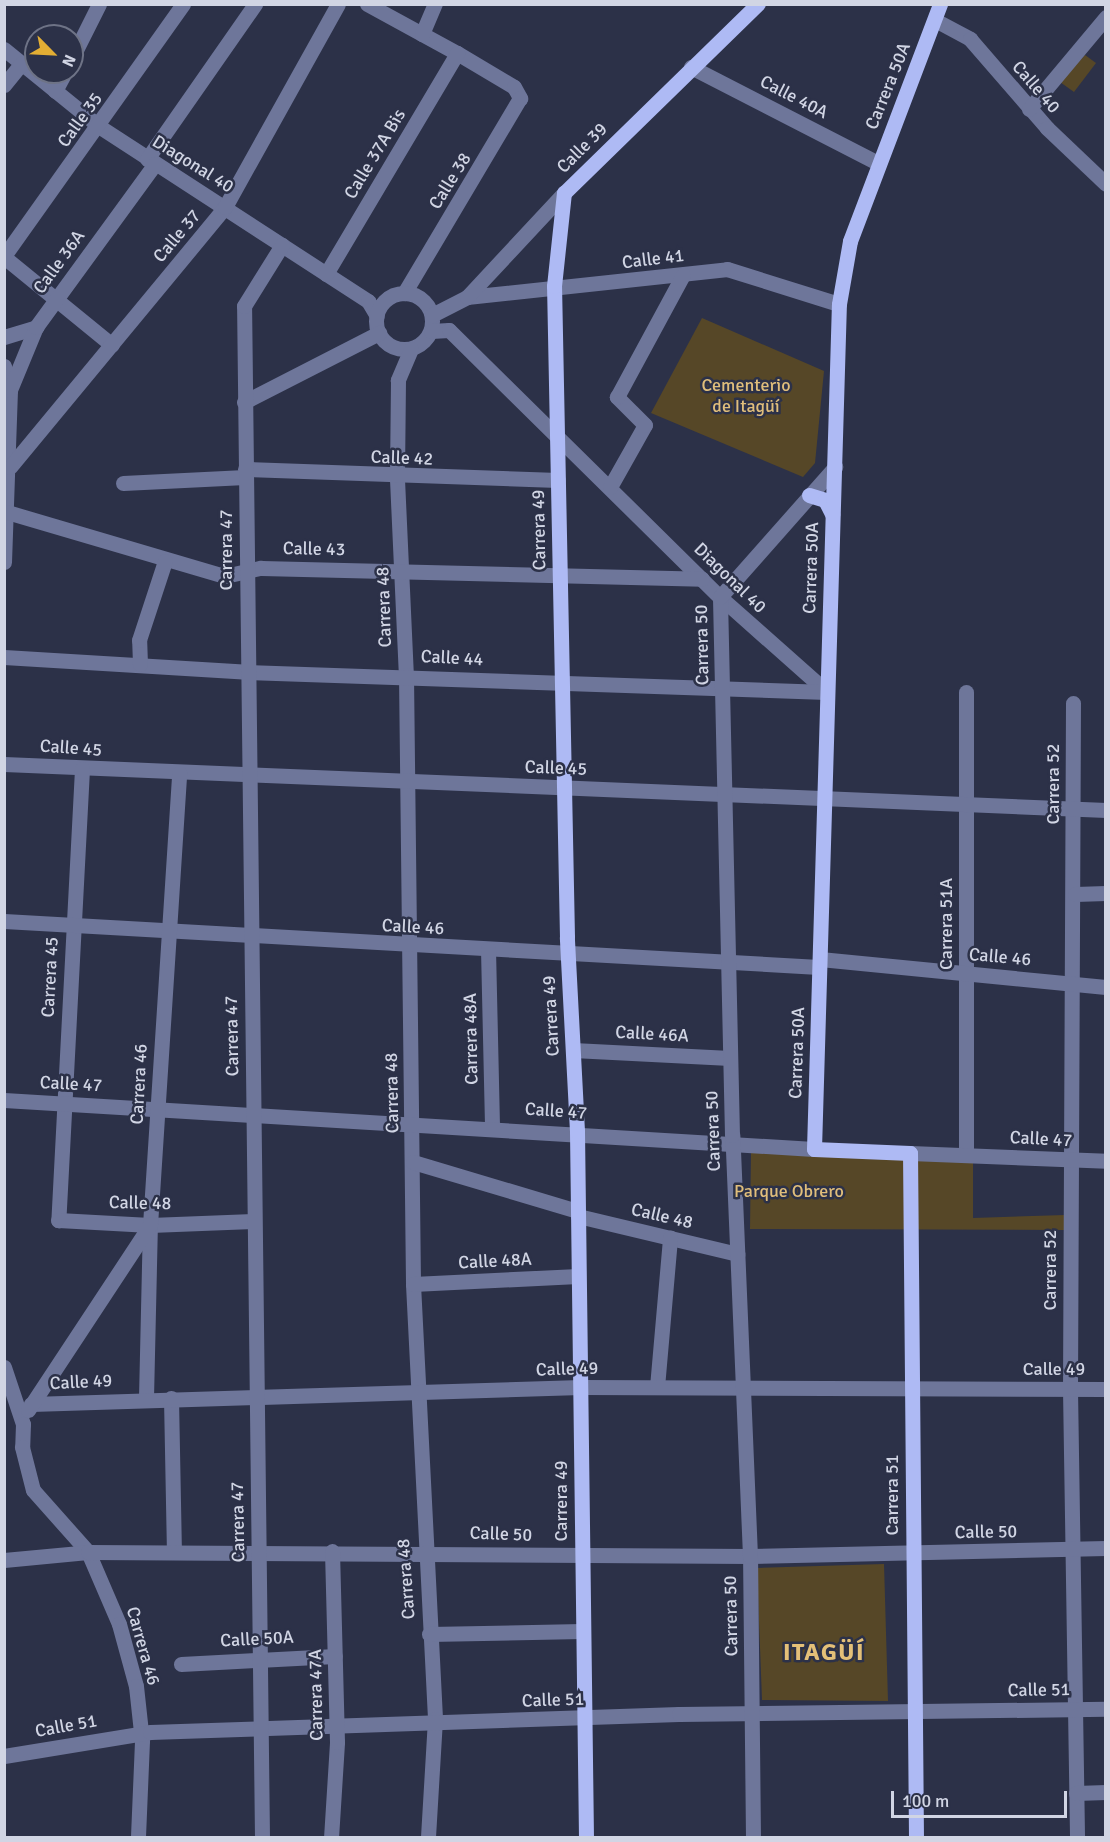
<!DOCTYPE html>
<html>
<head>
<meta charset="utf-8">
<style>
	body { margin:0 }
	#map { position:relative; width:1110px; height:1842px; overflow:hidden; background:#2c3148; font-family:Signika,sans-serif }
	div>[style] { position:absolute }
	.green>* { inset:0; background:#564727 }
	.minor>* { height:15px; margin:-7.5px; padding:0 7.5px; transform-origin:7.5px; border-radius:7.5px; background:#6e769a }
	.minor>.ring { margin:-7.5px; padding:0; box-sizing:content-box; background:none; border:15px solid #6e769a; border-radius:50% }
	.major>* { height:15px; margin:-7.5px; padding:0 7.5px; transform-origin:7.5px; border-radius:7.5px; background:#aebaf4 }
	span { translate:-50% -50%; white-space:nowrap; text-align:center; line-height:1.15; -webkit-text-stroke:5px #2c3148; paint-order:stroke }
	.street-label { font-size:18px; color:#d1d5e4 }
	.park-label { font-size:18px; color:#e0be7b }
	.district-label { font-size:24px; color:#e4c078; font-weight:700; letter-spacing:1.5px }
	.frame { position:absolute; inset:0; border:6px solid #d1d5e4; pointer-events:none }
	.north { position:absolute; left:24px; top:24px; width:60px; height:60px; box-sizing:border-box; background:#2c3148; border:2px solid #6e7386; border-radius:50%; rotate:114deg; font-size:16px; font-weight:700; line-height:24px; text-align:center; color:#d1d5e4 }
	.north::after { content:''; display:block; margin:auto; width:21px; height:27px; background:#e3ae34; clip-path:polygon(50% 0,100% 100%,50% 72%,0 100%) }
	.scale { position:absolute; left:891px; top:1791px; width:176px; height:27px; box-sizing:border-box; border:3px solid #d1d5e4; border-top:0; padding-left:8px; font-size:18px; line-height:21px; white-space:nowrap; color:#d1d5e4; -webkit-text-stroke:4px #2c3148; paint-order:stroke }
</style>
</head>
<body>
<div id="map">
	<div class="green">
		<i style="clip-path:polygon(1085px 55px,1096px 63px,1074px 92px,1060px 82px)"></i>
		<i style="clip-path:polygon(702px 318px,824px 371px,815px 463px,803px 477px,651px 413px)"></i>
		<i style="clip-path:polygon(751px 1152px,973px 1161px,973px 1218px,1065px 1215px,1066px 1230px,750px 1229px)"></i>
		<i style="clip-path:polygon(884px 1564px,888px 1701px,762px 1700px,757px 1568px)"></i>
	</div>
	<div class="minor">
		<i style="left:367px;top:4px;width:102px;rotate:28.6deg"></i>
		<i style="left:457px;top:53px;width:66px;rotate:30.8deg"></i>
		<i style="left:514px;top:87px;width:13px;rotate:61deg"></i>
		<i style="left:520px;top:98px;width:227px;rotate:120.7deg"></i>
		<i style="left:935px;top:20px;width:40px;rotate:28deg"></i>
		<i style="left:970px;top:39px;width:118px;rotate:49.1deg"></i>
		<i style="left:1047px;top:128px;width:81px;rotate:43.5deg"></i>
		<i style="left:422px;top:34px;width:33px;rotate:-67deg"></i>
		<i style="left:4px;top:49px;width:124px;rotate:39.1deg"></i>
		<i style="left:100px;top:127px;width:320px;rotate:33deg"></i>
		<i style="left:368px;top:301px;width:17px;rotate:59deg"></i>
		<i style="left:72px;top:58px;width:60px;rotate:-63.4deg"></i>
		<i style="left:691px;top:67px;width:210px;rotate:27.2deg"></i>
		<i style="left:4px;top:85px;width:28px;rotate:-51deg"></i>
		<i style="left:55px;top:91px;width:21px;rotate:-62deg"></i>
		<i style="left:1029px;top:109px;width:120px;rotate:-50.1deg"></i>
		<i style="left:147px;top:159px;width:189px;rotate:-55.1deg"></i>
		<i style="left:4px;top:256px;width:309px;rotate:-54.6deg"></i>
		<i style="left:4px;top:257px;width:139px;rotate:39.2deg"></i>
		<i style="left:326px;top:274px;width:257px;rotate:-59.3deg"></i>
		<i class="ring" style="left:376px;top:293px;width:41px;height:41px"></i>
		<i style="left:467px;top:297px;width:262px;rotate:-6.1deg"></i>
		<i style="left:727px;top:269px;width:117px;rotate:17.4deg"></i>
		<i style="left:432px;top:315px;width:39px;rotate:-27deg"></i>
		<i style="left:467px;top:297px;width:142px;rotate:-47deg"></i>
		<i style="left:431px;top:331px;width:18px;rotate:-3deg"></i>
		<i style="left:449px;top:330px;width:380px;rotate:44.6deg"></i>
		<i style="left:720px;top:597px;width:143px;rotate:41.6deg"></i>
		<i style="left:4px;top:337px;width:34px;rotate:-17deg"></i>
		<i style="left:411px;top:349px;width:34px;rotate:113deg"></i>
		<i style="left:398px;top:380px;width:99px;rotate:90.6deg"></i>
		<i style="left:397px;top:479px;width:196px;rotate:87.4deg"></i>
		<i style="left:406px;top:675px;width:609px;rotate:89.34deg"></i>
		<i style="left:413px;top:1284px;width:436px;rotate:87.1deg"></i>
		<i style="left:435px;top:1719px;width:119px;rotate:93.4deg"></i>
		<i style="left:4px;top:366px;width:25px;rotate:76deg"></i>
		<i style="left:10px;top:390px;width:172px;rotate:92deg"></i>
		<i style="left:10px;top:390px;width:68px;rotate:-67.6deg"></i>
		<i style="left:36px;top:327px;width:202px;rotate:-53.9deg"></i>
		<i style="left:244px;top:402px;width:152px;rotate:-27.1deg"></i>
		<i style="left:10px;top:467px;width:337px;rotate:-50.4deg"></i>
		<i style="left:225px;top:207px;width:232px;rotate:-60.9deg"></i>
		<i style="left:245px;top:469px;width:313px;rotate:2deg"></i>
		<i style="left:123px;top:483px;width:122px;rotate:-2.8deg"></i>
		<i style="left:610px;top:487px;width:71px;rotate:-60.6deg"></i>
		<i style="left:645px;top:425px;width:40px;rotate:-135deg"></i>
		<i style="left:617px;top:397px;width:139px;rotate:-61.6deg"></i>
		<i style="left:7px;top:512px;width:227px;rotate:16.4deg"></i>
		<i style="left:225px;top:576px;width:37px;rotate:-13deg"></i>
		<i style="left:261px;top:568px;width:441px;rotate:1.4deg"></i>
		<i style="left:4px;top:657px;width:243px;rotate:3.5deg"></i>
		<i style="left:247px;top:672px;width:580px;rotate:1.97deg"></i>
		<i style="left:140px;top:664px;width:24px;rotate:-92deg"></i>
		<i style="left:139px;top:640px;width:83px;rotate:-71.8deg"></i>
		<i style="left:966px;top:692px;width:463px;rotate:90deg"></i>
		<i style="left:1073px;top:703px;width:686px;rotate:90.25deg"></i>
		<i style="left:1070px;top:1389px;width:449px;rotate:89.1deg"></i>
		<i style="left:4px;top:764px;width:1103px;rotate:2.39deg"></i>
		<i style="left:82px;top:769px;width:452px;rotate:93deg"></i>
		<i style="left:58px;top:1220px;width:92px;rotate:3.1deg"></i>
		<i style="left:150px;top:1225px;width:103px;rotate:-2.2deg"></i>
		<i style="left:1075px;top:894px;width:31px;rotate:-2deg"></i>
		<i style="left:4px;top:921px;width:816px;rotate:3.23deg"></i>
		<i style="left:488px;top:949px;width:178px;rotate:88.7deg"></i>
		<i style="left:820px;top:959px;width:287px;rotate:5.6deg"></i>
		<i style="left:573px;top:1050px;width:157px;rotate:2.9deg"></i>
		<i style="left:4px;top:1100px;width:811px;rotate:3.46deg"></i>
		<i style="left:910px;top:1153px;width:196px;rotate:2.3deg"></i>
		<i style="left:413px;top:1162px;width:171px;rotate:16.6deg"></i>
		<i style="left:578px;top:1216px;width:164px;rotate:13.4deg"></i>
		<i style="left:413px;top:1284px;width:165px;rotate:-2.8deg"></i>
		<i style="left:4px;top:1367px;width:60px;rotate:71.6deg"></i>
		<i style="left:23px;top:1424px;width:23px;rotate:92deg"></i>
		<i style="left:22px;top:1447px;width:44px;rotate:75.7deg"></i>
		<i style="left:33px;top:1490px;width:83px;rotate:48.4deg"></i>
		<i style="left:88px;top:1552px;width:78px;rotate:66.7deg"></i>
		<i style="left:119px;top:1624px;width:64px;rotate:74.7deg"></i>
		<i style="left:136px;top:1686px;width:55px;rotate:83.8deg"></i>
		<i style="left:142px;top:1741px;width:97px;rotate:92.4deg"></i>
		<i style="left:657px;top:1387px;width:150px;rotate:-85deg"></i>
		<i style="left:146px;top:1398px;width:173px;rotate:-88.7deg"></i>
		<i style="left:150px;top:1225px;width:453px;rotate:-86.3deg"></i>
		<i style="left:171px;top:1398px;width:154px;rotate:88.9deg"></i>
		<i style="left:31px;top:1404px;width:550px;rotate:-1.77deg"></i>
		<i style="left:581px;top:1387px;width:525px;rotate:0.22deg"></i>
		<i style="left:28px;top:1410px;width:222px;rotate:-56.6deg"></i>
		<i style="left:4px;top:1560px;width:84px;rotate:-5.4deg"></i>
		<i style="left:88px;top:1552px;width:662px;rotate:0.35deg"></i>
		<i style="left:750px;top:1556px;width:356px;rotate:-1.3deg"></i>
		<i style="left:429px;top:1634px;width:153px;rotate:-1.1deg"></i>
		<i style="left:181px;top:1664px;width:154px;rotate:-3deg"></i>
		<i style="left:4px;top:1756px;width:148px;rotate:-9.3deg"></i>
		<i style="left:150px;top:1732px;width:529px;rotate:-1.95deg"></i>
		<i style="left:679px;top:1714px;width:427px;rotate:-0.7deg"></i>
		<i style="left:1076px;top:1793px;width:30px;rotate:-2deg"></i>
		<i style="left:262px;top:1838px;width:1532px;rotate:-90.67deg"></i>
		<i style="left:244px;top:306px;width:72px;rotate:-58.1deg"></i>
		<i style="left:331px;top:1838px;width:96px;rotate:-86.4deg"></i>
		<i style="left:337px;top:1742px;width:191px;rotate:-91.5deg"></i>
		<i style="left:753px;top:1838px;width:282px;rotate:-90.6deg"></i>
		<i style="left:750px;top:1556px;width:421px;rotate:-92.4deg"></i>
		<i style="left:732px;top:1135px;width:538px;rotate:-91.28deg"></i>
		<i style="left:720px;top:597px;width:174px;rotate:-48.5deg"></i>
	</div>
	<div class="major">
		<i style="left:809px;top:495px;width:17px;rotate:17deg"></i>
		<i style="left:825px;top:500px;width:16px;rotate:63deg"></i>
		<i style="left:586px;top:1838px;width:707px;rotate:-90.73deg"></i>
		<i style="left:577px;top:1131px;width:194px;rotate:-93deg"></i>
		<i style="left:567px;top:937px;width:651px;rotate:-91.14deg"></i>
		<i style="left:554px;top:286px;width:94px;rotate:-83.9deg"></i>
		<i style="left:564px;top:193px;width:271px;rotate:-44.3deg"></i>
		<i style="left:916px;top:1838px;width:685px;rotate:-90.5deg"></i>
		<i style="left:910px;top:1153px;width:96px;rotate:-177.6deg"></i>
		<i style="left:814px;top:1149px;width:845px;rotate:-88.31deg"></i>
		<i style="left:839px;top:304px;width:64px;rotate:-80.1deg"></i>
		<i style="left:850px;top:241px;width:254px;rotate:-69.2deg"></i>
	</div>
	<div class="street-label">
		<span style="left:888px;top:86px;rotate:-68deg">Carrera 50A</span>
		<span style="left:1036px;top:87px;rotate:49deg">Calle 40</span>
		<span style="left:794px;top:97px;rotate:27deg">Calle 40A</span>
		<span style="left:80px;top:120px;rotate:-54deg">Calle 35</span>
		<span style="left:582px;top:148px;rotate:-45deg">Calle 39</span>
		<span style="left:375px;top:154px;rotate:-59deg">Calle 37A Bis</span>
		<span style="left:193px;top:164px;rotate:32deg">Diagonal 40</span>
		<span style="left:450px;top:181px;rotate:-58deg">Calle 38</span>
		<span style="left:177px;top:236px;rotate:-50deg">Calle 37</span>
		<span style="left:653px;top:259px;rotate:-7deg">Calle 41</span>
		<span style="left:59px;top:262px;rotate:-54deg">Calle 36A</span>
		<span style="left:402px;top:458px;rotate:2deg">Calle 42</span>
		<span style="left:539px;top:530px;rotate:-91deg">Carrera 49</span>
		<span style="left:314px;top:549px;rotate:1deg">Calle 43</span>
		<span style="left:226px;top:550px;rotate:-90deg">Carrera 47</span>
		<span style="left:811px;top:568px;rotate:-88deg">Carrera 50A</span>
		<span style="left:730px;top:578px;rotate:44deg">Diagonal 40</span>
		<span style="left:384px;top:607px;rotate:-92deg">Carrera 48</span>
		<span style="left:702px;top:645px;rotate:-91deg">Carrera 50</span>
		<span style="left:452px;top:658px;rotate:3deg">Calle 44</span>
		<span style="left:71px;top:748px;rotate:4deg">Calle 45</span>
		<span style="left:556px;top:768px;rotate:2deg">Calle 45</span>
		<span style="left:1053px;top:784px;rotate:-90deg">Carrera 52</span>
		<span style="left:946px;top:924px;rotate:-90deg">Carrera 51A</span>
		<span style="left:413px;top:927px;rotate:3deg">Calle 46</span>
		<span style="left:1000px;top:957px;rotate:5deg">Calle 46</span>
		<span style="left:50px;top:977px;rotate:-87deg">Carrera 45</span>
		<span style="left:551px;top:1016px;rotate:-93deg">Carrera 49</span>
		<span style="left:652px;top:1034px;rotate:3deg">Calle 46A</span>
		<span style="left:232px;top:1036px;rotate:-91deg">Carrera 47</span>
		<span style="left:471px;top:1039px;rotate:-91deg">Carrera 48A</span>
		<span style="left:797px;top:1053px;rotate:-88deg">Carrera 50A</span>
		<span style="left:71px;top:1084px;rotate:3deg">Calle 47</span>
		<span style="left:139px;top:1084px;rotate:-87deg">Carrera 46</span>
		<span style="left:392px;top:1093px;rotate:-91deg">Carrera 48</span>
		<span style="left:556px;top:1111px;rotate:4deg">Calle 47</span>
		<span style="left:713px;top:1131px;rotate:-92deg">Carrera 50</span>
		<span style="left:1041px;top:1139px;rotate:3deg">Calle 47</span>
		<span style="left:140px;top:1203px;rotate:1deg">Calle 48</span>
		<span style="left:662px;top:1216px;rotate:13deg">Calle 48</span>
		<span style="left:495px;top:1261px;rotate:-3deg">Calle 48A</span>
		<span style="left:1050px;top:1270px;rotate:-90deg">Carrera 52</span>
		<span style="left:567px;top:1369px;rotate:-2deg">Calle 49</span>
		<span style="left:1054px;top:1369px">Calle 49</span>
		<span style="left:81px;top:1382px;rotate:-3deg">Calle 49</span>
		<span style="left:892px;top:1495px;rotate:-90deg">Carrera 51</span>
		<span style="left:561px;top:1501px;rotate:-90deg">Carrera 49</span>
		<span style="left:238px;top:1522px;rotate:-91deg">Carrera 47</span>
		<span style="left:986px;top:1532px;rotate:-1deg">Calle 50</span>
		<span style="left:501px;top:1534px;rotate:2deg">Calle 50</span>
		<span style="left:406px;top:1579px;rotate:-94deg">Carrera 48</span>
		<span style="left:731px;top:1616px;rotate:-91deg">Carrera 50</span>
		<span style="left:257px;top:1639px;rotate:-3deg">Calle 50A</span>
		<span style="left:143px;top:1646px;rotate:74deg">Carrera 46</span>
		<span style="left:1039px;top:1690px;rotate:-1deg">Calle 51</span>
		<span style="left:316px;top:1695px;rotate:-91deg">Carrera 47A</span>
		<span style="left:553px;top:1700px;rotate:-2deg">Calle 51</span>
		<span style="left:66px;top:1726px;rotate:-10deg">Calle 51</span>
	</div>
	<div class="park-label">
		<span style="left:746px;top:396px">Cementerio<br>de Itagüí</span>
		<span style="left:789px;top:1191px">Parque Obrero</span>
	</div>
	<div class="district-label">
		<span style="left:824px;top:1653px">ITAGÜÍ</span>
	</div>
	<div class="frame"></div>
	<div class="north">N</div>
	<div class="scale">100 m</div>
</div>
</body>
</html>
